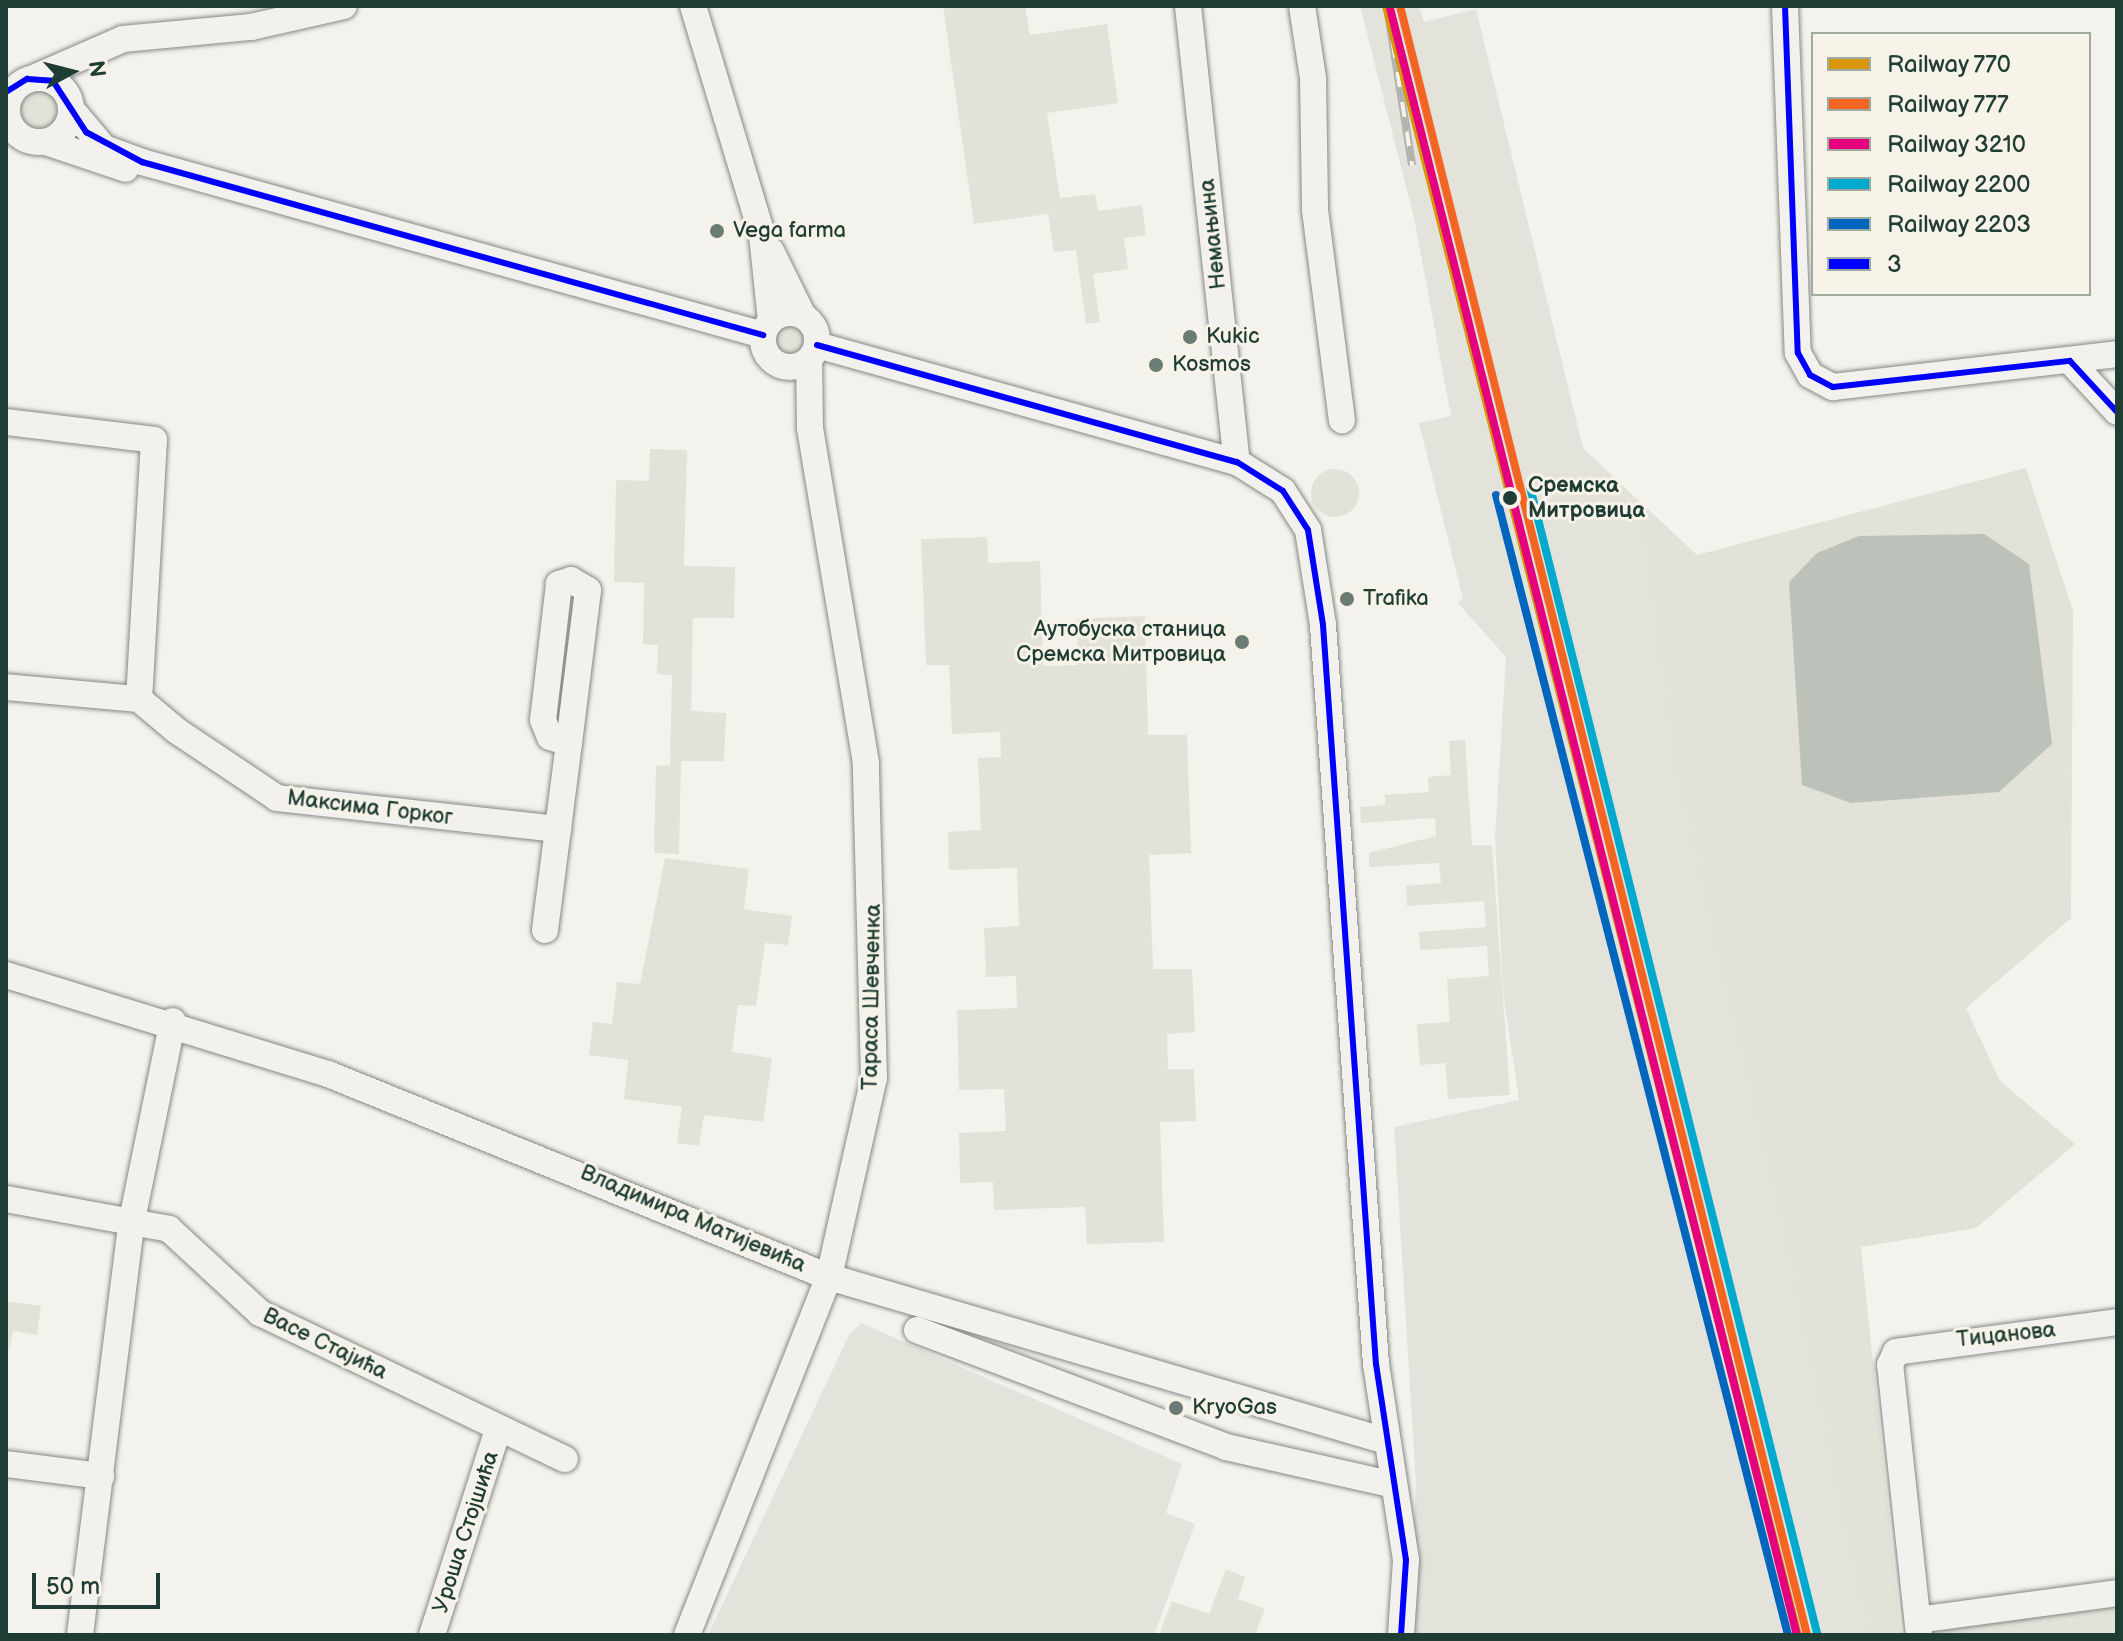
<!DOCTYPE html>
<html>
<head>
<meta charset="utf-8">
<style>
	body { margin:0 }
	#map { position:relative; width:2123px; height:1641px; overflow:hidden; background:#f4f2ec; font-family:"Balsamiq Sans",sans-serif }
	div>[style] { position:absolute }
	.built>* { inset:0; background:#e4e3db }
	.green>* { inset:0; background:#e2e2d9 }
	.round { border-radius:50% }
	.water>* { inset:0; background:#bcc2b9 }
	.roads { filter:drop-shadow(0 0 2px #848985) drop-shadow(0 0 2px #848985) }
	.minor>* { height:26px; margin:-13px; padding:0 13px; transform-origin:13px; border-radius:13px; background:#f2f1ed }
	.minor>.ring { margin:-13px; padding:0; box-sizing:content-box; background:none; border:26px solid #f2f1ed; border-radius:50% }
	.rail>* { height:8px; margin-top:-4px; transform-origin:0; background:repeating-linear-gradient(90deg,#f7f3e8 0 15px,#b0b2ae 0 30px); box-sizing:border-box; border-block:2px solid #b0b2ae }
	.bus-1>* { height:6px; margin:-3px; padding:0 3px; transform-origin:3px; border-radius:3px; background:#00f }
	.rail-1>* { height:8px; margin:-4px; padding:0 4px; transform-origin:4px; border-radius:4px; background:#d79608 }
	.rail-2>* { height:8px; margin:-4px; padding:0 4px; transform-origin:4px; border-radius:4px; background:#f26522 }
	.rail-3>* { height:8px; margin:-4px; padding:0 4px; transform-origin:4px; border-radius:4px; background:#e5007d }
	.rail-4>* { height:8px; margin:-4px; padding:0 4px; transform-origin:4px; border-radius:4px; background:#00a9ce }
	.rail-5>* { height:8px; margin:-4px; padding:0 4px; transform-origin:4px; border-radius:4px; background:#0065bd }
	.dots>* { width:22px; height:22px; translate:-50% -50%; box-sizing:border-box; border:4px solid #f7f3e8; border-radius:50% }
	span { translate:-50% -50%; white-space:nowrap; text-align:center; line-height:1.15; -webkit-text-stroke:6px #f7f3e8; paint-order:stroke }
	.poi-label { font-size:22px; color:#1f3d34 }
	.left { translate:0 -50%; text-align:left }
	.right { translate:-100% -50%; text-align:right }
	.street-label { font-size:22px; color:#1f3d34 }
	.stop-label { font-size:22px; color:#1f3d34; font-weight:700 }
	.frame { position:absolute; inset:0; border:8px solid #1f3d34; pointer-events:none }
	.legend { position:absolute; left:1811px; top:32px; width:280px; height:264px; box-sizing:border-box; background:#f7f3e8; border:2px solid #a1aaa0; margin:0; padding:10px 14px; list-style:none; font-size:24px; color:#1f3d34 }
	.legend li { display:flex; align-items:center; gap:16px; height:40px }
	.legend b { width:40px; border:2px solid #a1aaa0 }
	.north { position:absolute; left:32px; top:32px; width:80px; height:80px; -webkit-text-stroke:6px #f7f3e8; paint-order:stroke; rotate:83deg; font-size:22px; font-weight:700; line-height:32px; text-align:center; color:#1f3d34 }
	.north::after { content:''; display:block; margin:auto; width:28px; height:36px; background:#1f3d34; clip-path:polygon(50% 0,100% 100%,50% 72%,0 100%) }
	.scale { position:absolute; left:32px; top:1573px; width:128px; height:36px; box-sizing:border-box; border:4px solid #1f3d34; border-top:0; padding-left:10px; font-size:24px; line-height:28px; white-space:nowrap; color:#1f3d34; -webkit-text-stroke:6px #f7f3e8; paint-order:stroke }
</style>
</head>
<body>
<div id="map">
	<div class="built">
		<i style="clip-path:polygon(1360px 6px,1419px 6px,1424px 22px,1476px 9px,1583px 448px,1638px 500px,1674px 768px,1780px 1220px,1867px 1635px,1408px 1635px,1416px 1485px,1394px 1127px,1519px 1100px,1503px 992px,1495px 838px,1506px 657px,1457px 602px,1463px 599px,1419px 423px,1451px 416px,1414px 218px)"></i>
		<i style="clip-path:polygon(861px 1323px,1182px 1464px,1166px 1513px,1195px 1524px,1154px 1635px,708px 1635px,849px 1335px)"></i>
	</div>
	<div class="green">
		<i style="clip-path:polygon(943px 6px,1025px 6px,1030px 35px,1107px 24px,1118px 103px,1047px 113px,1060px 198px,1095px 194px,1098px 211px,1142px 205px,1146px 235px,1124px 238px,1128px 269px,1093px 274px,1100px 322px,1086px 324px,1076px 250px,1054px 252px,1048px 214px,974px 224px)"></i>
		<i class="round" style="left:18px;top:89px;width:42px;height:42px"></i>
		<i class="round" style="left:774px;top:325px;width:32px;height:32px"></i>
		<i style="clip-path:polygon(650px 449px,687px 450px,684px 566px,735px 567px,734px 618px,693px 618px,691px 711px,726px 713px,724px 761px,681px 761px,679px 854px,654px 853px,656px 766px,670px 765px,672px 675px,657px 674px,658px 645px,643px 644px,644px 583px,614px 582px,616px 480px,649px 481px)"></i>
		<i style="clip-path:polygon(2026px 468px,2073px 611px,2071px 918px,1966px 1008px,2000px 1081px,2075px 1144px,1976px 1228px,1861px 1247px,1901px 1635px,1867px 1635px,1780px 1220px,1674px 768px,1638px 500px,1697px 555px)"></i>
		<i class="round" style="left:1311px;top:469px;width:48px;height:48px"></i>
		<i style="clip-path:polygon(987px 537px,988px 563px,1040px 561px,1043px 666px,1078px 665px,1077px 619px,1145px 616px,1148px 735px,1187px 735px,1191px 853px,1149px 855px,1153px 969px,1192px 969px,1195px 1032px,1167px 1034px,1168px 1069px,1194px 1069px,1196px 1121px,1160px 1122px,1164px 1242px,1087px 1244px,1085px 1207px,994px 1210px,993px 1182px,960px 1183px,959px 1133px,1006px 1131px,1004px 1089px,959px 1090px,957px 1010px,1017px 1008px,1016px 976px,986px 977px,984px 928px,1019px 926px,1017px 868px,949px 870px,948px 832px,981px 830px,978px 758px,1001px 757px,1000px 732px,952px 734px,949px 665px,926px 665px,921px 539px)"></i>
		<i style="clip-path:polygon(1465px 740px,1472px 845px,1492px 845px,1510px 1095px,1448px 1099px,1445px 1063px,1420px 1065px,1417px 1024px,1450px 1022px,1447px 979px,1489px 976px,1487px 946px,1420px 950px,1419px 932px,1486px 927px,1484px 901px,1407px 906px,1406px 886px,1441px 883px,1439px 863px,1369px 867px,1369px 853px,1436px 836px,1435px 818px,1361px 823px,1360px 807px,1385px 805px,1385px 795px,1429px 792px,1428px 777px,1451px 775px,1449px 741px)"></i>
		<i style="clip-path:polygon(665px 858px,749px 869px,744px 909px,792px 916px,788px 945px,765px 943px,756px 1006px,738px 1005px,732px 1052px,772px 1058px,763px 1122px,704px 1115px,699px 1146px,677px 1143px,682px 1107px,624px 1099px,628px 1060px,589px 1055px,593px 1022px,612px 1024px,617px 982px,640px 984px)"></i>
		<i style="clip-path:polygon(6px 1301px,41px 1306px,37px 1335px,13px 1331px,9px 1353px)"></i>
		<i style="clip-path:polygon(1226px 1569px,1245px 1577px,1238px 1599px,1265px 1609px,1255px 1635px,1159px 1635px,1172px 1601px,1209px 1614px)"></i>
		<i style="clip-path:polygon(2117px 1599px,2117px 1635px,1926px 1635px,1924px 1619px)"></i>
	</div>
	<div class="water">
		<i style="clip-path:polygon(1984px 534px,2029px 564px,2052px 744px,1999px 792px,1851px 803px,1802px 785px,1789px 582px,1817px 553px,1859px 536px)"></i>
	</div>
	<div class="roads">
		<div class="minor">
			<i style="left:693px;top:6px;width:239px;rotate:73.2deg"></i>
			<i style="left:762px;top:235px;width:85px;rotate:84deg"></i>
			<i style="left:1188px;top:6px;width:459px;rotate:83.9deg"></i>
			<i style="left:1302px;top:6px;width:73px;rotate:81.3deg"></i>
			<i style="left:1313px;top:78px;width:132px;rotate:89.1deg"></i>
			<i style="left:1315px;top:210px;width:212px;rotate:82.7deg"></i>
			<i style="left:1785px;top:6px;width:347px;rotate:87.9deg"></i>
			<i style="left:1798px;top:353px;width:25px;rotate:61deg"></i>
			<i style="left:1810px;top:375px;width:26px;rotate:28deg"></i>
			<i style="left:1833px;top:387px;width:286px;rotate:-6.6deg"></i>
			<i style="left:36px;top:77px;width:95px;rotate:-23.6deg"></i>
			<i style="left:123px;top:39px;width:129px;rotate:-5.4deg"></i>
			<i style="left:251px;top:27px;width:95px;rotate:-12.7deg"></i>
			<i class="ring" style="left:7px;top:78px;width:38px;height:38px"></i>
			<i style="left:71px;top:109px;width:51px;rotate:49.8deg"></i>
			<i style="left:104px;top:148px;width:40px;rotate:20.2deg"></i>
			<i style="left:142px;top:162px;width:645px;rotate:15.57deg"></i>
			<i style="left:46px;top:142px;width:84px;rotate:18.6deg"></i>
			<i style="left:771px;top:251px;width:72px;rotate:63.8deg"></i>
			<i class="ring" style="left:763px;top:313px;width:28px;height:28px"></i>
			<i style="left:817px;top:345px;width:436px;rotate:15.6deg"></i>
			<i style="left:1237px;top:462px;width:54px;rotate:32.2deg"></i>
			<i style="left:1283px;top:491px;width:46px;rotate:57.3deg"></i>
			<i style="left:1308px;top:530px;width:96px;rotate:81deg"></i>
			<i style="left:1323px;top:625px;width:741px;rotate:85.9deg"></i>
			<i style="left:1376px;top:1364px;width:198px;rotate:81.3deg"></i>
			<i style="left:1406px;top:1560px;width:75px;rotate:93.8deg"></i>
			<i style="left:2070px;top:361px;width:69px;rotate:47.3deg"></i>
			<i style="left:6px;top:422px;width:149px;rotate:6.9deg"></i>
			<i style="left:154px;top:440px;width:259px;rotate:93.3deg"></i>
			<i style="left:139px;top:699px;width:50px;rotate:40.1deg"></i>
			<i style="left:177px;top:731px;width:120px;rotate:33.8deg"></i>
			<i style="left:277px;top:798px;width:283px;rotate:6.3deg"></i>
			<i style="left:6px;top:687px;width:134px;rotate:5.2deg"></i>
			<i style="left:545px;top:930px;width:189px;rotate:-82.7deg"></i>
			<i style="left:569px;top:743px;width:154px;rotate:-82.9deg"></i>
			<i style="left:588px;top:590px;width:20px;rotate:-150deg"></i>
			<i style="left:571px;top:580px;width:13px;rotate:162deg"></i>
			<i style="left:559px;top:584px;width:137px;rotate:96.7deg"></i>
			<i style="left:543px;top:720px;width:18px;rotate:68deg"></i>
			<i style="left:550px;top:737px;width:20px;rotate:18deg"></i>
			<i style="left:6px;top:975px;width:337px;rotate:17.1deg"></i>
			<i style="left:328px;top:1074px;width:541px;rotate:22.06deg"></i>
			<i style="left:829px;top:1277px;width:581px;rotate:16.41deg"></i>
			<i style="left:6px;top:1199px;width:166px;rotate:10.4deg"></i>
			<i style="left:169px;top:1229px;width:124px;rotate:42.7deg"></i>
			<i style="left:260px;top:1313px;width:338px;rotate:25.6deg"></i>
			<i style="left:917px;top:1330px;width:330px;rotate:20.7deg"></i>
			<i style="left:1226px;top:1447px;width:172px;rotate:12.7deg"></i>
			<i style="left:6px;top:1464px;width:96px;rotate:7.2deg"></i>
			<i style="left:1918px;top:1620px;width:201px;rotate:-7.7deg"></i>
			<i style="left:80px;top:1635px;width:418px;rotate:-82.9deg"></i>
			<i style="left:132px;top:1220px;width:203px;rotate:-78.4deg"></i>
			<i style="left:432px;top:1635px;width:216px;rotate:-72.2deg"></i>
			<i style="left:687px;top:1635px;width:385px;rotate:-68.4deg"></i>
			<i style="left:829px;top:1277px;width:204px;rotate:-77.3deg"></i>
			<i style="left:874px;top:1078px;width:315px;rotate:-91.5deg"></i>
			<i style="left:866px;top:763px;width:340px;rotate:-99.5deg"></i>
			<i style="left:810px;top:428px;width:68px;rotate:-90.8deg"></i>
			<i style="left:1919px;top:1635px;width:272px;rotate:-96.1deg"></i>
			<i style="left:1890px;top:1365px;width:14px;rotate:-65deg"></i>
			<i style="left:1896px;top:1352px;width:223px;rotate:-7.7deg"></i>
		</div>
	</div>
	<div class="rail">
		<i style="left:1388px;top:13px;width:154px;rotate:81deg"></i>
	</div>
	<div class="bus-1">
		<i style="left:1785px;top:6px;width:347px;rotate:87.9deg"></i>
		<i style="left:1798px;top:353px;width:25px;rotate:61deg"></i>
		<i style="left:1810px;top:375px;width:26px;rotate:28deg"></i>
		<i style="left:1833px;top:387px;width:238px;rotate:-6.3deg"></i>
		<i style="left:6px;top:92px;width:25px;rotate:-32deg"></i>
		<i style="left:27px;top:79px;width:26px;rotate:4deg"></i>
		<i style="left:53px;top:81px;width:61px;rotate:57.1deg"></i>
		<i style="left:86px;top:132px;width:64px;rotate:28.2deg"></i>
		<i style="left:142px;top:162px;width:645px;rotate:15.57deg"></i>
		<i style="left:817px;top:345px;width:436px;rotate:15.6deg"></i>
		<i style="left:1237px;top:462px;width:54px;rotate:32.2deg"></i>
		<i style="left:1283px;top:491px;width:46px;rotate:57.3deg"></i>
		<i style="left:1308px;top:530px;width:96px;rotate:81deg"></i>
		<i style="left:1323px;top:625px;width:741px;rotate:85.9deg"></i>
		<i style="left:1376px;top:1364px;width:198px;rotate:81.3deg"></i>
		<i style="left:1406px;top:1560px;width:75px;rotate:93.8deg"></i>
		<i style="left:2070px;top:361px;width:69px;rotate:47.3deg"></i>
	</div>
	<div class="rail-1">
		<i style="left:1386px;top:6px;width:1680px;rotate:75.81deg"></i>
	</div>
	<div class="rail-2">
		<i style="left:1400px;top:6px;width:1679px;rotate:75.97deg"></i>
	</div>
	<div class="rail-3">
		<i style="left:1390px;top:8px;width:1677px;rotate:75.96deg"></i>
	</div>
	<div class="rail-4">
		<i style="left:1530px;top:487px;width:1181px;rotate:75.94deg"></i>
	</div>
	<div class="rail-5">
		<i style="left:1496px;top:495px;width:1177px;rotate:75.63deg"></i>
	</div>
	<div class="dots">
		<i style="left:717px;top:231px;background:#6a7c74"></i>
		<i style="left:1190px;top:337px;background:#6a7c74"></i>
		<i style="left:1156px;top:365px;background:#6a7c74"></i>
		<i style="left:1510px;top:498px;background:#1f3d34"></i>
		<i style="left:1347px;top:599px;background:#6a7c74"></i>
		<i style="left:1242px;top:642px;background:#6a7c74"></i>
		<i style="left:1176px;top:1408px;background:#6a7c74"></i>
	</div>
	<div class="poi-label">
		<span class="left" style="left:733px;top:231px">Vega farma</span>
		<span class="left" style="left:1206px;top:337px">Kukic</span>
		<span class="left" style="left:1172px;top:365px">Kosmos</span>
		<span class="left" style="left:1363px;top:599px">Trafika</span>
		<span class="right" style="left:1226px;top:642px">Аутобуска станица<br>Сремска Митровица</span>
		<span class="left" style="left:1192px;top:1408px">KryoGas</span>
	</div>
	<div class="street-label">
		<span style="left:1213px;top:234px;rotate:-96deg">Немањина</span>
		<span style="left:370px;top:808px;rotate:7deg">Максима Горког</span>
		<span style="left:872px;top:997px;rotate:-89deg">Тараса Шевченка</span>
		<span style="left:693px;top:1219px;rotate:23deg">Владимира Матијевића</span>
		<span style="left:2006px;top:1335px;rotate:-6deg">Тицанова</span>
		<span style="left:325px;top:1344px;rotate:26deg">Васе Стајића</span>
		<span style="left:466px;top:1532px;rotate:-72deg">Уроша Стојшића</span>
	</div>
	<div class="stop-label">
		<span class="left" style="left:1528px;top:498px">Сремска<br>Митровица</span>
	</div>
	<div class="frame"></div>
	<ul class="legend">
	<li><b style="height:10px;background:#d79608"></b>Railway 770</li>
	<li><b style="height:10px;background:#f26522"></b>Railway 777</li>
	<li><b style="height:10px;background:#e5007d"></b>Railway 3210</li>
	<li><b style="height:10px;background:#00a9ce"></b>Railway 2200</li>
	<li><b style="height:10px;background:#0065bd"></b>Railway 2203</li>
	<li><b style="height:10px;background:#00f"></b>3</li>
	</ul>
	<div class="north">N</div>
	<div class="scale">50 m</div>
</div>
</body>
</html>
